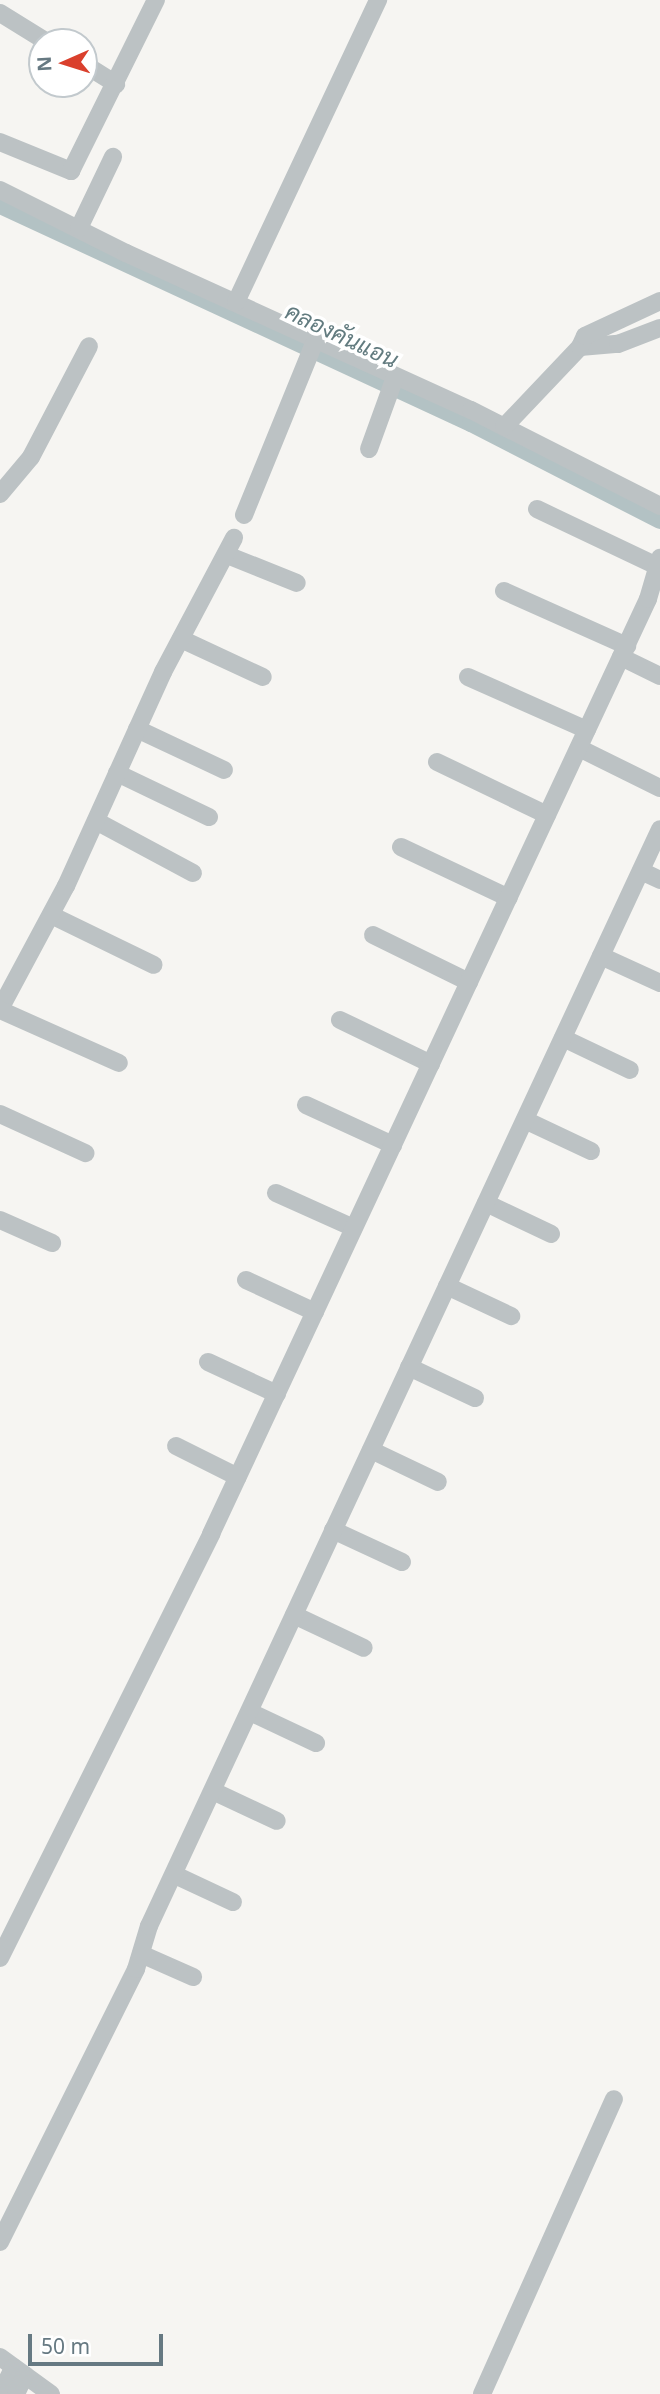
<!DOCTYPE html>
<html>
<head>
<meta charset="utf-8">
<style>
	body { margin:0 }
	#map { position:relative; width:660px; height:2394px; overflow:hidden; background:#f6f5f2; font-family:"Noto Sans",Sarabun,sans-serif }
	div>[style] { position:absolute }
	.canal>* { height:19px; margin:-9.5px; padding:0 9.5px; transform-origin:9.5px; border-radius:9.5px; background:#b3c2c4 }
	.minor>* { height:18px; margin:-9px; padding:0 9px; transform-origin:9px; border-radius:9px; background:#bcc2c4 }
	span { translate:-50% -50%; white-space:nowrap; text-align:center; line-height:1.15; -webkit-text-stroke:7px #fff; paint-order:stroke }
	.water-label { font-size:23px; color:#627b7f; font-style:italic }
	.north { position:absolute; left:28px; top:28px; width:70px; height:70px; box-sizing:border-box; background:#fff; border:2px solid #c2c9cd; border-radius:50%; rotate:267deg; font-size:19px; font-weight:700; line-height:28px; text-align:center; color:#667982 }
	.north::after { content:''; display:block; margin:auto; width:24px; height:32px; background:#da402d; clip-path:polygon(50% 0,100% 100%,50% 72%,0 100%) }
	.scale { position:absolute; left:28px; top:2334px; width:135px; height:32px; box-sizing:border-box; border:4px solid #667982; border-top:0; padding-left:9px; font-size:21px; line-height:24px; white-space:nowrap; color:#667982; -webkit-text-stroke:5px #fff; paint-order:stroke }
</style>
</head>
<body>
<div id="map">
	<div class="canal">
		<i style="left:0;top:204px;width:519px;rotate:24.84deg"></i>
		<i style="left:471px;top:422px;width:212px;rotate:27.2deg"></i>
	</div>
	<div class="minor">
		<i style="left:0;top:13px;width:55px;rotate:31.7deg"></i>
		<i style="left:84px;top:64px;width:38px;rotate:32deg"></i>
		<i style="left:0;top:142px;width:77px;rotate:22.2deg"></i>
		<i style="left:71px;top:171px;width:191px;rotate:-63.6deg"></i>
		<i style="left:0;top:190px;width:141px;rotate:26.6deg"></i>
		<i style="left:126px;top:253px;width:379px;rotate:24.5deg"></i>
		<i style="left:471px;top:410px;width:212px;rotate:26.9deg"></i>
		<i style="left:79px;top:228px;width:79px;rotate:-64.4deg"></i>
		<i style="left:236px;top:302px;width:334px;rotate:-64.8deg"></i>
		<i style="left:580px;top:347px;width:38px;rotate:-5deg"></i>
		<i style="left:618px;top:344px;width:45px;rotate:-20.9deg"></i>
		<i style="left:504px;top:427px;width:110px;rotate:-46.5deg"></i>
		<i style="left:580px;top:347px;width:12px;rotate:-66deg"></i>
		<i style="left:585px;top:336px;width:83px;rotate:-25deg"></i>
		<i style="left:369px;top:449px;width:77px;rotate:-70.1deg"></i>
		<i style="left:0;top:494px;width:48px;rotate:-50deg"></i>
		<i style="left:31px;top:457px;width:125px;rotate:-62.4deg"></i>
		<i style="left:537px;top:509px;width:133px;rotate:25.4deg"></i>
		<i style="left:244px;top:515px;width:190px;rotate:-67.8deg"></i>
		<i style="left:227px;top:555px;width:75px;rotate:21.8deg"></i>
		<i style="left:504px;top:591px;width:135px;rotate:24.1deg"></i>
		<i style="left:181px;top:639px;width:90px;rotate:24.9deg"></i>
		<i style="left:621px;top:657px;width:43px;rotate:26deg"></i>
		<i style="left:468px;top:677px;width:130px;rotate:24deg"></i>
		<i style="left:137px;top:729px;width:96px;rotate:25.2deg"></i>
		<i style="left:579px;top:748px;width:90px;rotate:26.3deg"></i>
		<i style="left:437px;top:762px;width:122px;rotate:25.7deg"></i>
		<i style="left:117px;top:773px;width:102px;rotate:25.6deg"></i>
		<i style="left:96px;top:821px;width:110px;rotate:28.2deg"></i>
		<i style="left:401px;top:847px;width:119px;rotate:25.3deg"></i>
		<i style="left:641px;top:871px;width:21px;rotate:25deg"></i>
		<i style="left:51px;top:915px;width:114px;rotate:25.9deg"></i>
		<i style="left:373px;top:935px;width:107px;rotate:26.1deg"></i>
		<i style="left:601px;top:956px;width:65px;rotate:24.6deg"></i>
		<i style="left:0;top:1009px;width:140px;rotate:-61.8deg"></i>
		<i style="left:66px;top:886px;width:235px;rotate:-65.6deg"></i>
		<i style="left:163px;top:672px;width:152px;rotate:-62.1deg"></i>
		<i style="left:0;top:1010px;width:130px;rotate:24deg"></i>
		<i style="left:340px;top:1020px;width:101px;rotate:25.8deg"></i>
		<i style="left:563px;top:1038px;width:74px;rotate:25.5deg"></i>
		<i style="left:306px;top:1105px;width:96px;rotate:24.7deg"></i>
		<i style="left:0;top:1114px;width:94px;rotate:24.6deg"></i>
		<i style="left:525px;top:1120px;width:73px;rotate:25.2deg"></i>
		<i style="left:276px;top:1193px;width:85px;rotate:24.2deg"></i>
		<i style="left:486px;top:1203px;width:72px;rotate:25.5deg"></i>
		<i style="left:0;top:1220px;width:57px;rotate:23.9deg"></i>
		<i style="left:246px;top:1280px;width:76px;rotate:24.9deg"></i>
		<i style="left:447px;top:1286px;width:71px;rotate:25.1deg"></i>
		<i style="left:208px;top:1362px;width:76px;rotate:24.9deg"></i>
		<i style="left:409px;top:1367px;width:73px;rotate:25.2deg"></i>
		<i style="left:176px;top:1446px;width:69px;rotate:26.6deg"></i>
		<i style="left:371px;top:1450px;width:74px;rotate:25.5deg"></i>
		<i style="left:333px;top:1530px;width:76px;rotate:24.9deg"></i>
		<i style="left:294px;top:1615px;width:77px;rotate:25.2deg"></i>
		<i style="left:250px;top:1712px;width:73px;rotate:25.2deg"></i>
		<i style="left:215px;top:1792px;width:68px;rotate:25.1deg"></i>
		<i style="left:175px;top:1875px;width:64px;rotate:25deg"></i>
		<i style="left:141px;top:1954px;width:57px;rotate:23.9deg"></i>
		<i style="left:0;top:1958px;width:474px;rotate:-63.5deg"></i>
		<i style="left:211px;top:1534px;width:1032px;rotate:-64.95deg"></i>
		<i style="left:648px;top:599px;width:43px;rotate:-73.7deg"></i>
		<i style="left:0;top:2242px;width:305px;rotate:-63.5deg"></i>
		<i style="left:136px;top:1969px;width:45px;rotate:-73.2deg"></i>
		<i style="left:149px;top:1926px;width:1210px;rotate:-65.02deg"></i>
		<i style="left:0;top:2357px;width:63px;rotate:36deg"></i>
		<i style="left:0;top:2394px;width:30px;rotate:-63deg"></i>
		<i style="left:16px;top:2394px;width:21px;rotate:-65deg"></i>
		<i style="left:482px;top:2394px;width:323px;rotate:-65.9deg"></i>
	</div>
	<div class="water-label">
		<span style="left:342px;top:335px;rotate:25deg">คลองคันแอน</span>
	</div>
	<div class="north">N</div>
	<div class="scale">50 m</div>
</div>
</body>
</html>
